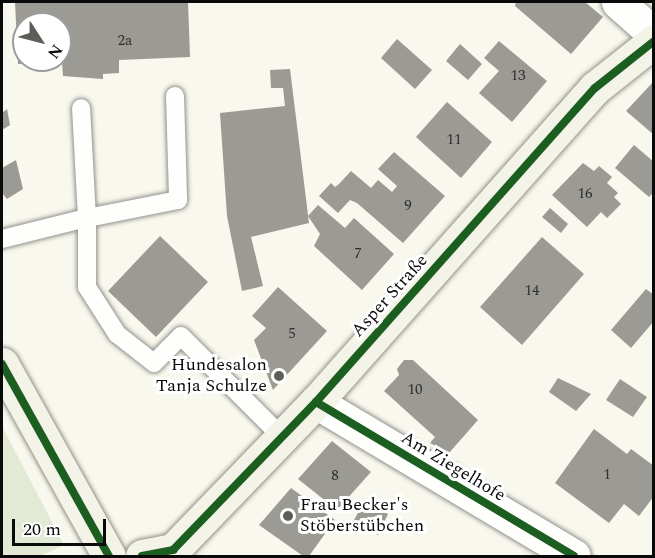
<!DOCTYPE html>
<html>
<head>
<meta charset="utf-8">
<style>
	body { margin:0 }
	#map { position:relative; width:655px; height:558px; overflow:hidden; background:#f9f8ee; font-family:Spectral,serif }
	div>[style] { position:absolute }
	.cemetery>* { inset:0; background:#e2e9d4 }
	.building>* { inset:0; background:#9c9a94 }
	.roads { filter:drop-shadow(0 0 2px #92918d) drop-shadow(0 0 2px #92918d) }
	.lane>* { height:18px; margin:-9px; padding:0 9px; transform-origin:9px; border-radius:9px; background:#fefefc }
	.street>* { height:33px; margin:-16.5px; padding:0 16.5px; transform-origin:16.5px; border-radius:16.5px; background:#fefefc }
	.secondary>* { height:33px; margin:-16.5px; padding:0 16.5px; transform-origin:16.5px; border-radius:16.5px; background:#f3f3e8 }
	.cycleway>* { height:8px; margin:-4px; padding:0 4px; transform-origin:4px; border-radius:4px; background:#1b5e20 }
	.dots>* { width:16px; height:16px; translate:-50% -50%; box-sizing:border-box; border:3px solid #fff; border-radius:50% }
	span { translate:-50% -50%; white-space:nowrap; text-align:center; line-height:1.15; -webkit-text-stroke:6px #fff; paint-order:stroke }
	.number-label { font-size:15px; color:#2e2e2c }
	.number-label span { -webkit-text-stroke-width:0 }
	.street-label { font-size:18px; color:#0a0a0a }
	.poi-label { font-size:18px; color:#0a0a0a }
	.right { translate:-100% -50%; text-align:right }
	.left { translate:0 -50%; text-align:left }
	.frame { position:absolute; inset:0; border:3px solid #0a0a0a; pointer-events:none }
	.north { position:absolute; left:12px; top:12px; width:60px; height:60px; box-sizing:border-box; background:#fff; border:2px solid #9d9d9d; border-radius:50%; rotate:126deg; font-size:16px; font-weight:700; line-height:24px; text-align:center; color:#0a0a0a }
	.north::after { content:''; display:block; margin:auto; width:21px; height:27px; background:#5e5d5a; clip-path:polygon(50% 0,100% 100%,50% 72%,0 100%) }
	.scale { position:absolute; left:12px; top:519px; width:94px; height:27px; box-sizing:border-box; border:3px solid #0a0a0a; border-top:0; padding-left:8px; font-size:18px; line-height:21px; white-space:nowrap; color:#0a0a0a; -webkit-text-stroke:4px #fff; paint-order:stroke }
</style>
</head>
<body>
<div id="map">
	<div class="cemetery">
		<i style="clip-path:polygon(2px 426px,64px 545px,40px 556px,2px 556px)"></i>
	</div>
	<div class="building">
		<i style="clip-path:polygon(evenodd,15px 2px,188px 2px,190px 57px,119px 60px,119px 73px,103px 74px,103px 79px,63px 76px,62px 62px,18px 64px,15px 2px,24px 24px,60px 24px,60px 60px,24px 60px,24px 24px)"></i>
		<i style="clip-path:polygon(516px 2px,585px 2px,603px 17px,571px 54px,515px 6px)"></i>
		<i style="clip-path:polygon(397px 39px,432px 70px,415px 89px,381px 58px)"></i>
		<i style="clip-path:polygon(499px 41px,547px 81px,512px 122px,479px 93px,499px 71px,484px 58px)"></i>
		<i style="clip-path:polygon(460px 44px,482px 64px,468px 80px,446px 61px)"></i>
		<i style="clip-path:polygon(290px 69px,309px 223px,251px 237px,263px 286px,242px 291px,227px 216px,220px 113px,285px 106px,283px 88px,271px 88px,270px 70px)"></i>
		<i style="clip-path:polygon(654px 81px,654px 135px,626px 111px)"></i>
		<i style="clip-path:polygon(447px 102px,492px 142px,461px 178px,416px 137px)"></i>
		<i style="clip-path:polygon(7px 109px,10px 125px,2px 130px,2px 113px)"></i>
		<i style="clip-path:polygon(634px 145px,654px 162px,654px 192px,649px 197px,615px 168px)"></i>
		<i style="clip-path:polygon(394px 152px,445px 196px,403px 243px,357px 203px,350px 200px,338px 213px,319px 196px,331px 183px,335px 187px,339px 184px,351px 171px,371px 188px,378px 180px,392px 192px,397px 186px,378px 169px)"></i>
		<i style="clip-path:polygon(16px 160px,23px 189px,7px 199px,2px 193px,2px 168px)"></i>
		<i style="clip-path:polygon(583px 163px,594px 171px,599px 166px,612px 177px,607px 183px,618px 193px,614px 197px,621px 204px,607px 218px,601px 212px,587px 227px,552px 195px)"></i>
		<i style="clip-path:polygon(318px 205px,345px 228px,354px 218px,394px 254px,362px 290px,314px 246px,320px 234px,308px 216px)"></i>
		<i style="clip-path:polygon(550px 208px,568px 224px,561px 233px,542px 217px)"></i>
		<i style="clip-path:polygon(160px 236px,208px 282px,156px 337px,108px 291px)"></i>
		<i style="clip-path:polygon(542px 237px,584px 274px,522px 345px,480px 307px)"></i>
		<i style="clip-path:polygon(278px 287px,327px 331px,273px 390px,254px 340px,266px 328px,252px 316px)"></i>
		<i style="clip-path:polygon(646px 289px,654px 295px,654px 321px,631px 348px,611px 330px)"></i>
		<i style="clip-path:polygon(404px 360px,413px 360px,478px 420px,449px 453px,430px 443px,435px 437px,384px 391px,399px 375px,397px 369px)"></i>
		<i style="clip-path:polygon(558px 378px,591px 394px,576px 411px,549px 392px)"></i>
		<i style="clip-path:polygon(620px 379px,647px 397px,633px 417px,606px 400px)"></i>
		<i style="clip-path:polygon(594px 429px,627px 454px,631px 449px,654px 466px,654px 496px,639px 516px,624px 504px,609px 523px,555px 483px)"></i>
		<i style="clip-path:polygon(332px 441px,371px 472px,337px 510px,298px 479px)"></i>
		<i style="clip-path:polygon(291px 488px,335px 520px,309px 556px,303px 556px,259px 525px)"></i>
		<i style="clip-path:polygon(364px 502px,388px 514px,378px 535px,353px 522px)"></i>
	</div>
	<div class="roads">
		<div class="lane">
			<i style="left:175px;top:96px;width:104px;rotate:88.3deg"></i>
			<i style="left:178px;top:200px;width:93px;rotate:168.8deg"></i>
			<i style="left:87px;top:218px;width:69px;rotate:90deg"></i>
			<i style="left:87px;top:287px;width:56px;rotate:57.4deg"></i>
			<i style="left:117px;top:334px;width:47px;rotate:38.1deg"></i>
			<i style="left:154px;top:363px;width:38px;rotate:-45deg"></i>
			<i style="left:181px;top:336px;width:144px;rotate:45deg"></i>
			<i style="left:2px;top:239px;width:88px;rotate:-13.9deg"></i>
			<i style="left:87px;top:218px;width:110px;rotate:-93.1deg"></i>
		</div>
		<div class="street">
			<i style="left:618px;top:2px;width:48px;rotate:41.6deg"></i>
			<i style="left:316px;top:402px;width:300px;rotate:30.8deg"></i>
		</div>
		<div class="secondary">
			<i style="left:2px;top:364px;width:220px;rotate:60.9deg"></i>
			<i style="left:142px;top:556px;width:32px;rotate:-11deg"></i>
			<i style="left:173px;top:550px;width:206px;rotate:-46deg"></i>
			<i style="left:316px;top:402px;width:420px;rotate:-48.4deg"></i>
			<i style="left:595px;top:88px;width:75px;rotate:-38.5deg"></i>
		</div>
	</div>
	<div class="cycleway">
		<i style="left:2px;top:364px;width:220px;rotate:60.9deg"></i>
		<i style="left:316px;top:402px;width:300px;rotate:30.8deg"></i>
		<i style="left:142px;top:556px;width:32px;rotate:-11deg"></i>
		<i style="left:173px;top:550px;width:206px;rotate:-46deg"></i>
		<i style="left:316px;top:402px;width:420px;rotate:-48.4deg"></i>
		<i style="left:595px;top:88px;width:75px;rotate:-38.5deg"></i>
	</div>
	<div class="dots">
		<i style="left:279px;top:376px;background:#5e5d5a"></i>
		<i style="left:288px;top:516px;background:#5e5d5a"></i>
	</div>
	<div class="number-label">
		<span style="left:125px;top:41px">2a</span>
		<span style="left:518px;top:76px">13</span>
		<span style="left:454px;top:140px">11</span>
		<span style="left:585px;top:194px">16</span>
		<span style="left:408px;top:206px">9</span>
		<span style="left:358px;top:254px">7</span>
		<span style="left:532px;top:291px">14</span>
		<span style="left:292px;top:334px">5</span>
		<span style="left:415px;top:390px">10</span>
		<span style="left:607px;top:475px">1</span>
		<span style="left:335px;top:476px">8</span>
	</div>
	<div class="street-label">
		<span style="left:390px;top:296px;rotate:-48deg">Asper Straße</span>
		<span style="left:453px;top:467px;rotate:31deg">Am Ziegelhofe</span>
	</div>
	<div class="poi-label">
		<span class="right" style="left:267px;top:376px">Hundesalon<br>Tanja Schulze</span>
		<span class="left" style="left:300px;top:516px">Frau Becker's<br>Stöberstübchen</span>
	</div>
	<div class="frame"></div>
	<div class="north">N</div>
	<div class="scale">20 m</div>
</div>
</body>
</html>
